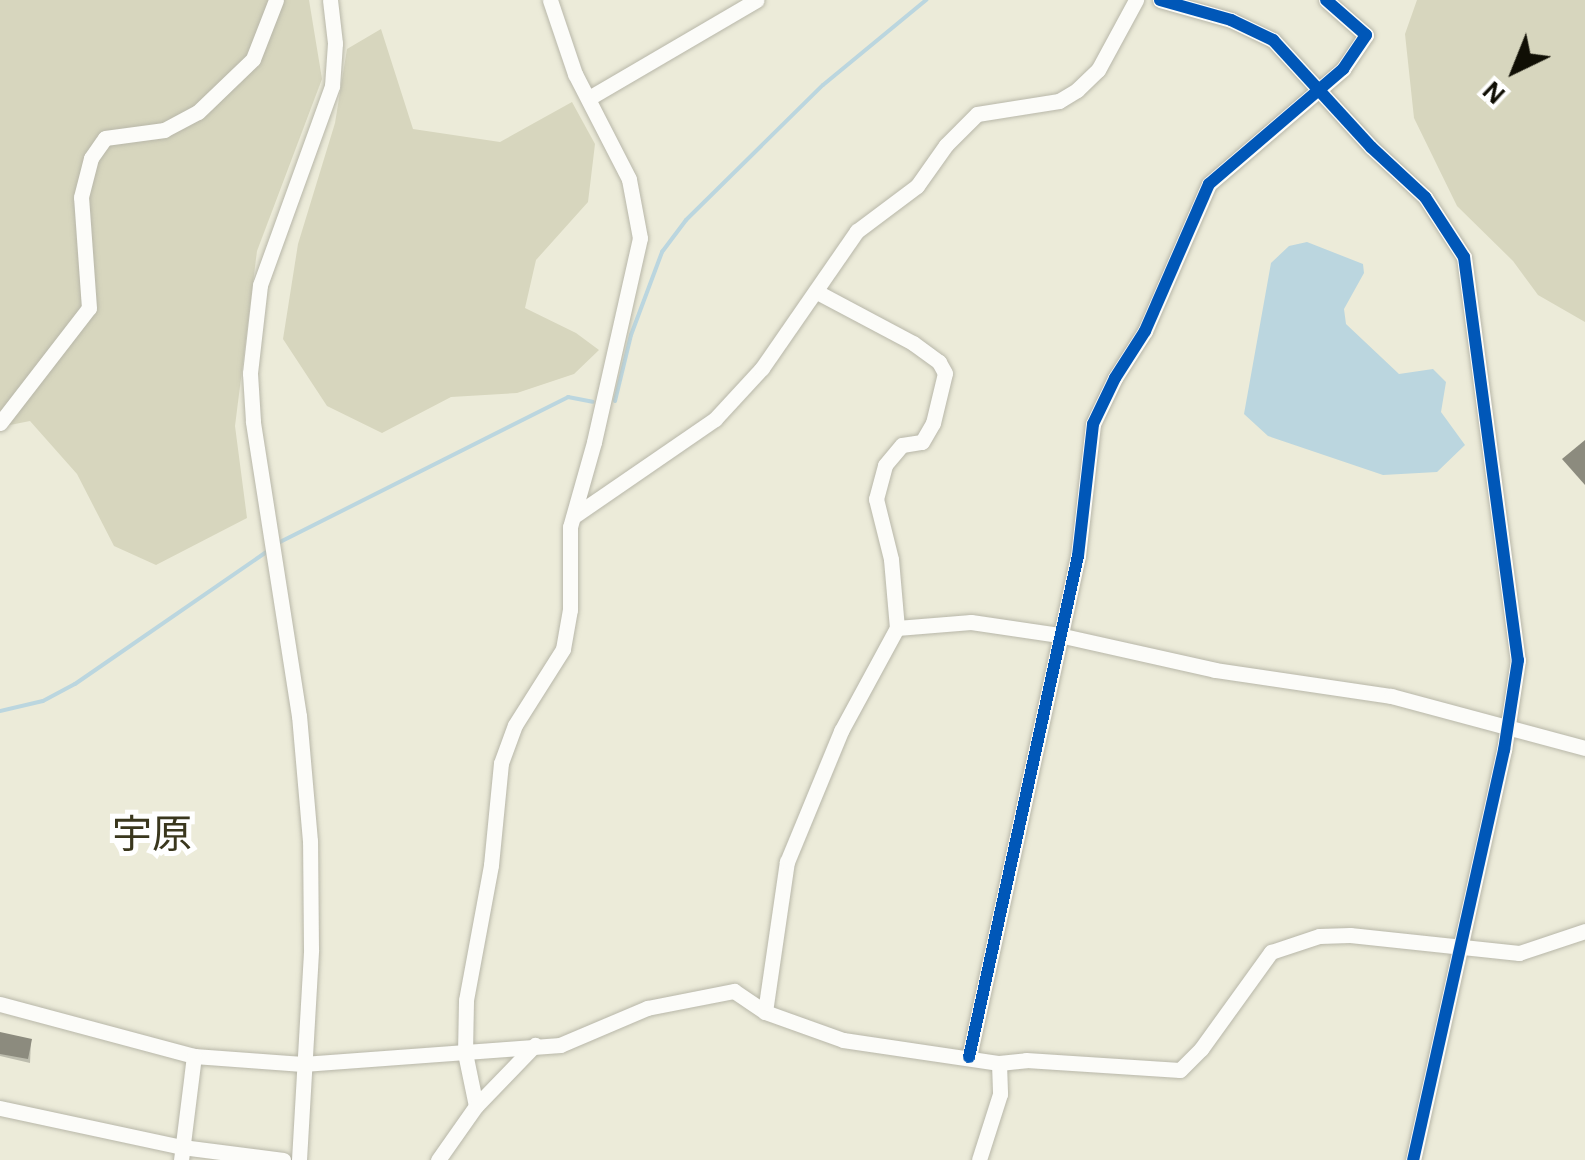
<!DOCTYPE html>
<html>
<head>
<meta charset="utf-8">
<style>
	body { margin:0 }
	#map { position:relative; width:1585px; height:1160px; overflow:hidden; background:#ecebd9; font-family:"Alegreya Sans","Noto Sans JP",sans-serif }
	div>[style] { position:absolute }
	.green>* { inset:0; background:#d7d6be }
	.water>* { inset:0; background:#bbd6df }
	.shadow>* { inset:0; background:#0003 }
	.stream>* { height:4px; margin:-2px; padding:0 2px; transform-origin:2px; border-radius:2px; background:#bbd6df }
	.building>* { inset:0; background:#8c8b7e }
	.roads { filter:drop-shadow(0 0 2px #b8b7a9) drop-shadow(0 0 2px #b8b7a9) }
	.minor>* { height:15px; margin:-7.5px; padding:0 7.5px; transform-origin:7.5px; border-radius:7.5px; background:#fcfcf9 }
	.cycleway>* { height:12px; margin:-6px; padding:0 6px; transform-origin:6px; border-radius:6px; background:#0057b8 }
	span { translate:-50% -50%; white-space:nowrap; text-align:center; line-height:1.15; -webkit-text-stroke:10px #fff; paint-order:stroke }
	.quarter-label { font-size:40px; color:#3a371d }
	.north { position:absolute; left:1465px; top:20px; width:100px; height:100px; -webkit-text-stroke:8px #fff; paint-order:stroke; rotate:223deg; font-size:28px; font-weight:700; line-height:40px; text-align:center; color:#100f05 }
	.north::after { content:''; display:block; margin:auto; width:35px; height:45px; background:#100f05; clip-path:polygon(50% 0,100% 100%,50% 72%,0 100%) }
</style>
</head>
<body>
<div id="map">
	<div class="green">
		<i style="clip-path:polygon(0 0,309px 0,322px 79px,257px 251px,235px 426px,247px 518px,156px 565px,114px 546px,77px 474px,30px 421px,0 427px)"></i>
		<i style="clip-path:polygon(1417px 0,1585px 0,1585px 322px,1538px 295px,1513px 261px,1457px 206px,1414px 118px,1405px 34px)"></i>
		<i style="clip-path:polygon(381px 29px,413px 129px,500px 142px,572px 102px,595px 144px,588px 202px,536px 260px,525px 308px,576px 333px,599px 350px,574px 374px,517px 393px,451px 397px,382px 433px,327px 406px,283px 339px,298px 244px,335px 123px,347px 49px)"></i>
	</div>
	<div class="water">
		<i style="clip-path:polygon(1307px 242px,1363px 264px,1364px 273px,1344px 309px,1346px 324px,1399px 374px,1433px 369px,1446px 382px,1441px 412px,1465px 445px,1437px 472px,1383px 475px,1268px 436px,1244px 414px,1271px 263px,1289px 246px)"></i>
	</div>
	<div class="shadow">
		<i style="clip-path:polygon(31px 1042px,30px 1063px,0 1056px,0 1045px)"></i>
	</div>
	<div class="stream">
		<i style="left:615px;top:401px;width:68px;rotate:-76.4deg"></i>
		<i style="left:631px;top:335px;width:89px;rotate:-69.5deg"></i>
		<i style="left:662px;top:252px;width:40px;rotate:-53deg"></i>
		<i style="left:686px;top:220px;width:192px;rotate:-44.6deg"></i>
		<i style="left:823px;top:85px;width:134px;rotate:-39.5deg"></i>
		<i style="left:278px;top:543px;width:325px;rotate:-26.7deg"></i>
		<i style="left:568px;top:397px;width:25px;rotate:11deg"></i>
		<i style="left:0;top:711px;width:44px;rotate:-13.1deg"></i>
		<i style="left:43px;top:701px;width:36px;rotate:-28deg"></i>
		<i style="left:75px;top:684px;width:232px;rotate:-34.6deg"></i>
	</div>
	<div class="building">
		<i style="clip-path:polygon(1585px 440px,1585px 485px,1562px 459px)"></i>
		<i style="clip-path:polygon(0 1032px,32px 1039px,28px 1059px,0 1054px)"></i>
	</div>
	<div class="roads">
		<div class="minor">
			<i style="left:1160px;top:0;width:74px;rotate:15.7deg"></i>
			<i style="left:1231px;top:20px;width:47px;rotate:25.5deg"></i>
			<i style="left:1273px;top:40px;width:145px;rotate:47.5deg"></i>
			<i style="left:1371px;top:147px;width:74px;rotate:42.8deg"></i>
			<i style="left:1425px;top:197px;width:72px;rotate:57deg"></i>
			<i style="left:1464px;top:257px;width:407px;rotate:82.4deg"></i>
			<i style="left:1518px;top:660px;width:91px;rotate:98.8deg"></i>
			<i style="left:1504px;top:750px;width:420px;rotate:102.5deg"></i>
			<i style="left:589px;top:98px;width:194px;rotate:-30.3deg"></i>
			<i style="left:0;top:423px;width:145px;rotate:-52.3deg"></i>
			<i style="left:89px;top:308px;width:111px;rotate:-94.1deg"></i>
			<i style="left:81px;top:197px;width:40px;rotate:-75.6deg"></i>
			<i style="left:91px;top:158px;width:24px;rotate:-55deg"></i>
			<i style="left:105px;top:138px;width:60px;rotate:-7.7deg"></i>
			<i style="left:164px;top:130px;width:38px;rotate:-28deg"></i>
			<i style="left:198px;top:112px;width:76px;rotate:-43.9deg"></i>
			<i style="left:253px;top:59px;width:63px;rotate:-68.7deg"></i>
			<i style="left:574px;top:516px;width:171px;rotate:-34.5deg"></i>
			<i style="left:715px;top:419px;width:69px;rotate:-47.3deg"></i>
			<i style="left:762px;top:368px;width:167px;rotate:-55.3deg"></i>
			<i style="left:857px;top:231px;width:75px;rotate:-36.9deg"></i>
			<i style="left:917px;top:186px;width:50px;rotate:-54.7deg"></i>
			<i style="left:946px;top:145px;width:44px;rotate:-45deg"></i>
			<i style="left:977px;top:114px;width:83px;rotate:-9deg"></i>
			<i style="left:1059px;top:101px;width:21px;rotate:-31deg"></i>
			<i style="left:1077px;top:90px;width:29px;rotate:-44deg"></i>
			<i style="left:1098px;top:70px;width:80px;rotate:-61.5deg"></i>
			<i style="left:897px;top:628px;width:74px;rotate:-4.6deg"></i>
			<i style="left:971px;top:622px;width:89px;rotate:8.4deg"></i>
			<i style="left:1059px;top:635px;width:160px;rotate:12.6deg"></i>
			<i style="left:1215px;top:670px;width:178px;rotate:8.4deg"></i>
			<i style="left:1391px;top:696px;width:201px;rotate:15deg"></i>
			<i style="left:0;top:1004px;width:201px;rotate:15deg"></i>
			<i style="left:194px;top:1056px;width:109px;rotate:4.2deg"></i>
			<i style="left:303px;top:1064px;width:258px;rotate:-4.2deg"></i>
			<i style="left:560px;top:1045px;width:95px;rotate:-23deg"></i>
			<i style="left:647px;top:1008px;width:89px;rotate:-11.1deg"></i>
			<i style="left:734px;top:991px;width:37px;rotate:34deg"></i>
			<i style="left:765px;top:1012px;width:83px;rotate:19.7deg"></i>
			<i style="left:843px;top:1040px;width:158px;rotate:8.4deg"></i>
			<i style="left:999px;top:1063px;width:31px;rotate:88deg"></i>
			<i style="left:1000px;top:1094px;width:69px;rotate:107.7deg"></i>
			<i style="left:765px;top:1012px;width:152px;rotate:-81.7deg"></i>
			<i style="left:787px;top:862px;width:142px;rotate:-67.6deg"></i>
			<i style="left:841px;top:731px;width:117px;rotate:-61.5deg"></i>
			<i style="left:897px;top:628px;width:69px;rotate:-95deg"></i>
			<i style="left:891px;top:559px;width:62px;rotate:-104deg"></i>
			<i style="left:876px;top:499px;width:35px;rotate:-75deg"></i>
			<i style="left:885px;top:465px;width:26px;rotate:-50deg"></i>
			<i style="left:902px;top:445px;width:20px;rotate:-9deg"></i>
			<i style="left:922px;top:442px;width:22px;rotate:-60deg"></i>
			<i style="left:933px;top:423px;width:51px;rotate:-76.5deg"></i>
			<i style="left:945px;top:373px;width:13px;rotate:-119deg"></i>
			<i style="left:939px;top:362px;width:32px;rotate:-144deg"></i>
			<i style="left:913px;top:343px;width:109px;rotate:-152deg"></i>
			<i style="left:969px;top:1057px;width:513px;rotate:-77.73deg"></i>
			<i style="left:1078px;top:556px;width:133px;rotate:-83.5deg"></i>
			<i style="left:1093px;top:424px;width:51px;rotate:-64.4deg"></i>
			<i style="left:1115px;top:378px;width:56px;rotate:-57.4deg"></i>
			<i style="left:1145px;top:331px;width:160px;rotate:-66.5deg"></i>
			<i style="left:1209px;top:184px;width:177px;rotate:-40.6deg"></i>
			<i style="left:1343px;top:69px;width:41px;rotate:-55.9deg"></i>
			<i style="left:1366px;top:35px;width:53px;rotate:-138.8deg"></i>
			<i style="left:999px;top:1063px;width:27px;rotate:-6deg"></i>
			<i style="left:1026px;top:1060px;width:154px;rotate:3.7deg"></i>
			<i style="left:1180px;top:1070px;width:30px;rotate:-45deg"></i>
			<i style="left:1201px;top:1049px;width:120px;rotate:-54.2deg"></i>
			<i style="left:1271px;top:952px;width:51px;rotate:-18.4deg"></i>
			<i style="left:1319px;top:936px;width:31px;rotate:-2deg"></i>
			<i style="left:1350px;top:935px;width:170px;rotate:6.1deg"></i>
			<i style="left:1519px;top:953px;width:70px;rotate:-18.4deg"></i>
			<i style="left:476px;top:1106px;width:54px;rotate:-101.7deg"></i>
			<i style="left:465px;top:1053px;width:53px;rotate:-88.9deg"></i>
			<i style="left:466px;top:1000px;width:137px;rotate:-79.5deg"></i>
			<i style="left:491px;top:865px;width:102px;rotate:-84.4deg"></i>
			<i style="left:501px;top:763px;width:40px;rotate:-69.8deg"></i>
			<i style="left:515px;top:725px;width:90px;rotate:-57.7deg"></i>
			<i style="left:563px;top:649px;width:40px;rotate:-80deg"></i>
			<i style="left:570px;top:610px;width:83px;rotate:-90deg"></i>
			<i style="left:570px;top:527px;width:88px;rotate:-74.2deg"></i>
			<i style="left:594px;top:442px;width:209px;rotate:-77.3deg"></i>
			<i style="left:640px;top:238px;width:60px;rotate:-100.6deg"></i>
			<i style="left:629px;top:179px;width:118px;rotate:-117.2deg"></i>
			<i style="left:575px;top:74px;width:78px;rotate:-108.7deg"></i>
			<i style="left:0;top:1108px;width:186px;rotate:12.1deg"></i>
			<i style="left:182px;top:1147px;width:102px;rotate:7.3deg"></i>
			<i style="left:181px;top:1160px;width:105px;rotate:-82.9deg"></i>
			<i style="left:299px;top:1160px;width:211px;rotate:-86.7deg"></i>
			<i style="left:311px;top:949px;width:108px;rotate:-90.5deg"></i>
			<i style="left:310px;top:841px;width:125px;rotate:-95deg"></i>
			<i style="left:299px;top:716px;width:299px;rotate:-98.9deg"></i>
			<i style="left:253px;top:421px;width:48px;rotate:-93.6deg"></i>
			<i style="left:250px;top:373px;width:89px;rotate:-83.5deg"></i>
			<i style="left:260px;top:285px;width:212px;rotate:-70.1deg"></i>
			<i style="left:332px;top:86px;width:43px;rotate:-86deg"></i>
			<i style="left:335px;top:43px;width:43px;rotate:-96.6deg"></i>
			<i style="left:438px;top:1160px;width:66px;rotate:-54.9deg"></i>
			<i style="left:476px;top:1106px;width:85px;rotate:-46deg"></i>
		</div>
	</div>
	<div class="cycleway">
		<i style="left:1160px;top:0;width:74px;rotate:15.7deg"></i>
		<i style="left:1231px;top:20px;width:47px;rotate:25.5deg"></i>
		<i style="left:1273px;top:40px;width:145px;rotate:47.5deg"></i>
		<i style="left:1371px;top:147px;width:74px;rotate:42.8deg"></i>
		<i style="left:1425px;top:197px;width:72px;rotate:57deg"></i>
		<i style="left:1464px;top:257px;width:407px;rotate:82.4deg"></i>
		<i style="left:1518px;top:660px;width:91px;rotate:98.8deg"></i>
		<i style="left:1504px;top:750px;width:420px;rotate:102.5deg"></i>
		<i style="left:969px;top:1057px;width:513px;rotate:-77.73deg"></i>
		<i style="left:1078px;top:556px;width:133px;rotate:-83.5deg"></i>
		<i style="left:1093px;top:424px;width:51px;rotate:-64.4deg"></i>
		<i style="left:1115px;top:378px;width:56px;rotate:-57.4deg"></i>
		<i style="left:1145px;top:331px;width:160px;rotate:-66.5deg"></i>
		<i style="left:1209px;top:184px;width:177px;rotate:-40.6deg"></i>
		<i style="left:1343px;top:69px;width:41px;rotate:-55.9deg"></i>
		<i style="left:1366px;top:35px;width:53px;rotate:-138.8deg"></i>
	</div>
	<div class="quarter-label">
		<span style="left:152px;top:836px">宇原</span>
	</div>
	<div class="north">N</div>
</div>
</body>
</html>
